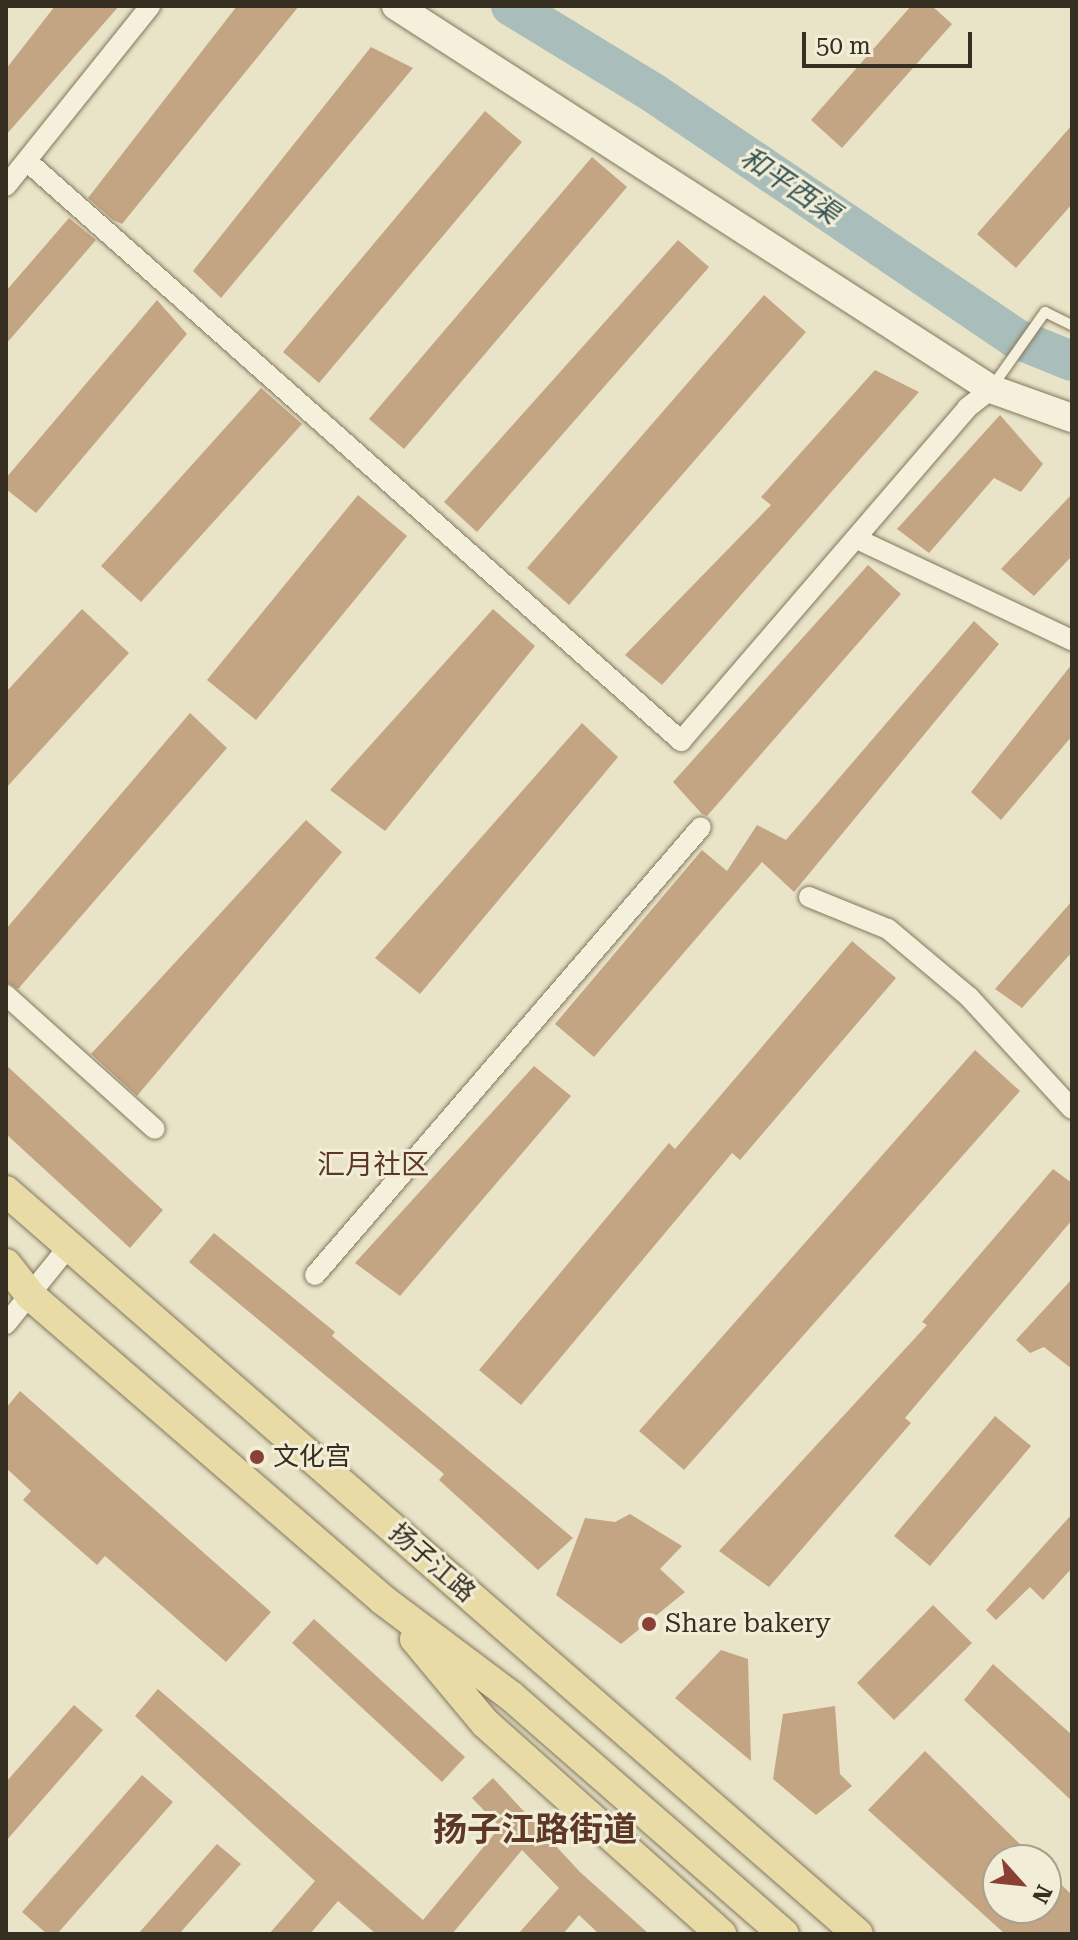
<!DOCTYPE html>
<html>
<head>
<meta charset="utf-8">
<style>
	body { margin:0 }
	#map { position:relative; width:1078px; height:1940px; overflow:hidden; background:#e9e4c8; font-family:"Roboto Serif","Noto Sans SC",serif }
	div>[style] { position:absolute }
	.river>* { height:40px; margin:-20px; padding:0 20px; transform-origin:20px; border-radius:20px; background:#a9beba }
	.building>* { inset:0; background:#c3a583 }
	.roads { filter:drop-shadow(0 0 2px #83775f) drop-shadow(0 0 2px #83775f) }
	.lane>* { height:10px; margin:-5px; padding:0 5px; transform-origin:5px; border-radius:5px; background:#f5f0db }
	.street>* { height:20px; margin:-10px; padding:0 10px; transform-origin:10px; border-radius:10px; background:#f5f0db }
	.secondary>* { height:28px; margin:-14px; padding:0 14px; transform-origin:14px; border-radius:14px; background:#f5f0db }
	.primary>* { height:30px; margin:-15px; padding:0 15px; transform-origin:15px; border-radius:15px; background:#e8dba5 }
	.dots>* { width:22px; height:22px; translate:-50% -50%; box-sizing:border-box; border:4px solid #f2edd7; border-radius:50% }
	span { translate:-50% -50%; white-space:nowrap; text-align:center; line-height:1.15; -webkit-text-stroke:6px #f2edd7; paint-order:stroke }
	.poi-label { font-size:26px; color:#362e21 }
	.left { translate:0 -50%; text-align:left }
	.street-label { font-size:26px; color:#362e21 }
	.water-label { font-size:28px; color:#325254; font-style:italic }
	.neighbourhood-label { font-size:28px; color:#5d3826 }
	.district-label { font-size:34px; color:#5d3826; font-weight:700 }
	.frame { position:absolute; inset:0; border:8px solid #362e21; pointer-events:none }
	.north { position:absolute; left:982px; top:1844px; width:80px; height:80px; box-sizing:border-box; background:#f2edd7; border:2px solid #a7a18e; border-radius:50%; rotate:117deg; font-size:22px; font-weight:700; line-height:32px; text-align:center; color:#362e21 }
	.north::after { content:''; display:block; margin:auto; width:28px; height:36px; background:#8b4036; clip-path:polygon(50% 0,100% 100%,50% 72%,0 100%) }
	.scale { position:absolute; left:802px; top:32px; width:170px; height:36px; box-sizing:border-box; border:4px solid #362e21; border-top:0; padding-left:10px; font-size:24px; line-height:28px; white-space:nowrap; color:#362e21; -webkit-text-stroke:6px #f2edd7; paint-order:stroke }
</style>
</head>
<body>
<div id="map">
	<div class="river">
		<i style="left:511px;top:6px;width:169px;rotate:31.4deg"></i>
		<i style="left:655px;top:94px;width:435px;rotate:34.1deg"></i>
		<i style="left:1015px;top:338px;width:61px;rotate:22deg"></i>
	</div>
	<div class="building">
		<i style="clip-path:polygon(55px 6px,119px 6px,6px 135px,6px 69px)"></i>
		<i style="clip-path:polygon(237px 6px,299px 6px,122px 224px,113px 220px,88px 198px)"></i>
		<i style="clip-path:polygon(911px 6px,932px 6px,952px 24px,842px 148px,811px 120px)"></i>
		<i style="clip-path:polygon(371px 47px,413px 68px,221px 298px,193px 271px)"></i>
		<i style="clip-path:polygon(485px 111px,522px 142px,319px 383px,283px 352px)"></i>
		<i style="clip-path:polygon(1072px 125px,1072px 204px,1016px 268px,977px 234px)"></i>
		<i style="clip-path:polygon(592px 157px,627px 187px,404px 449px,369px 419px)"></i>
		<i style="clip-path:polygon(69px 218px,96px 240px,6px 344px,6px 291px)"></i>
		<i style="clip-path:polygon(678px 240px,709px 267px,477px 532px,444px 502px)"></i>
		<i style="clip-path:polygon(764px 295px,806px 332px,569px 605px,527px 568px)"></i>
		<i style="clip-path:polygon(157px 300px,187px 334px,36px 513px,6px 489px,6px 478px)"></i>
		<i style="clip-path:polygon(875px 370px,919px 392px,662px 685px,625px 655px,771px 505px,761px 497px)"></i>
		<i style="clip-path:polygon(261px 388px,302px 424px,141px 602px,101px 566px)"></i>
		<i style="clip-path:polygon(1000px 415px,1043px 464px,1021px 492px,994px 478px,929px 553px,897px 529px)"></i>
		<i style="clip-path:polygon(1072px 494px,1072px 556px,1034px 596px,1001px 569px)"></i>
		<i style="clip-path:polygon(358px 495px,407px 536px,256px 720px,207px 680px)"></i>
		<i style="clip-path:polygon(868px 565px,901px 594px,707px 816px,702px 814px,673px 782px)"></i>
		<i style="clip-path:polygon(82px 609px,129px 653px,6px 788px,6px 692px)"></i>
		<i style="clip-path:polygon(493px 609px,535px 646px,385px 831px,330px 790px)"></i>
		<i style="clip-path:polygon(974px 621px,999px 644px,794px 892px,762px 862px,594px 1057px,555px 1024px,702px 850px,727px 871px,757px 825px,786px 840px)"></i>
		<i style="clip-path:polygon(1072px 664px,1072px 736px,1001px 820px,971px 792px)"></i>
		<i style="clip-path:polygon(190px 713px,227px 748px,18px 989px,6px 982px,6px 929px)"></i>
		<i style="clip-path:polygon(582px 723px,618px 757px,420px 994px,375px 958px)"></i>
		<i style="clip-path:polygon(306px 820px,342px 852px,137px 1096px,91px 1054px)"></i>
		<i style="clip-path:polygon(1072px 901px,1072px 952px,1022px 1008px,995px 989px)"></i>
		<i style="clip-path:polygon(852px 941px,896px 978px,740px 1160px,732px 1153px,521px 1405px,479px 1370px,669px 1143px,675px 1149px)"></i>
		<i style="clip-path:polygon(975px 1050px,1020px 1091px,684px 1470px,639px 1431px)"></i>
		<i style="clip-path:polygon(6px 1065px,163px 1210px,130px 1248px,6px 1134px)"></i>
		<i style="clip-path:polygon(534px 1066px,571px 1096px,400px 1296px,355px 1263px)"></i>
		<i style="clip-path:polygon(1053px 1169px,1072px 1183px,1072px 1220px,905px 1418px,911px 1423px,769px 1587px,719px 1551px,927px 1325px,922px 1322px)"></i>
		<i style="clip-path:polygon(214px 1233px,335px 1332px,332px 1336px,573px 1538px,538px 1570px,439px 1480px,444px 1474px,189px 1262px)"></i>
		<i style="clip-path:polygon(1072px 1279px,1072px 1369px,1044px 1347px,1030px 1353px,1016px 1340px)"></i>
		<i style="clip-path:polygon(20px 1391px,271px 1612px,226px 1662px,105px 1556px,97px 1565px,23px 1500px,31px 1491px,6px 1468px,6px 1408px)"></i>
		<i style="clip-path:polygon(995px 1416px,1031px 1446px,930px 1566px,894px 1536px)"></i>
		<i style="clip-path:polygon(630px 1514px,682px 1546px,660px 1569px,685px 1592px,621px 1644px,556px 1595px,585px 1518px,615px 1522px)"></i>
		<i style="clip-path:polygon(1072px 1514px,1072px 1568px,1043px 1600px,1030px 1587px,996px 1620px,986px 1610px)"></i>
		<i style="clip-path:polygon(933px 1605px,972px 1643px,894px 1720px,857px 1683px)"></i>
		<i style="clip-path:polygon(314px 1619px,465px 1757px,442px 1782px,292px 1643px)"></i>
		<i style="clip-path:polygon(721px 1650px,748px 1659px,751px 1761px,675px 1698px)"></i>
		<i style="clip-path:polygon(993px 1664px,1072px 1735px,1072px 1801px,964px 1700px)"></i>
		<i style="clip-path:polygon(158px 1689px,423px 1920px,500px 1827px,472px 1798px,493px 1778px,580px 1872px,649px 1934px,599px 1934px,579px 1915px,563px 1934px,518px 1934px,559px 1888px,522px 1850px,452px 1934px,376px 1934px,338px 1901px,310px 1934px,269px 1934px,315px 1881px,135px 1716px)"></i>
		<i style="clip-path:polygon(74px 1705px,103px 1730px,6px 1841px,6px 1782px)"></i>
		<i style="clip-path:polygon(835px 1706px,840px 1774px,852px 1786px,816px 1815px,773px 1779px,783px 1714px)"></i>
		<i style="clip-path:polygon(925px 1751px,1036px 1860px,998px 1860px,998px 1908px,1046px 1908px,1046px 1870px,1072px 1895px,1072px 1934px,1005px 1934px,868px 1810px)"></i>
		<i style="clip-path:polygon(142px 1775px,173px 1802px,57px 1934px,47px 1934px,22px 1912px)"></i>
		<i style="clip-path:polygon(217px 1844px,241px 1864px,179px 1934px,138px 1934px)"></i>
	</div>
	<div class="roads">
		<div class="lane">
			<i style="left:992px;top:387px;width:92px;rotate:-54.8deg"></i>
			<i style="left:1045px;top:312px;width:30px;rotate:26deg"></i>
		</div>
		<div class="street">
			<i style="left:28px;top:162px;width:873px;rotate:41.56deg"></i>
			<i style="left:681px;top:741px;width:439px;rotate:-49.3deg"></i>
			<i style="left:967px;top:408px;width:31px;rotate:-38deg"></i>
			<i style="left:6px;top:186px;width:231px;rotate:-51.3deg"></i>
			<i style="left:857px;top:539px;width:238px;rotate:25.2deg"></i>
			<i style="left:809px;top:897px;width:85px;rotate:22.1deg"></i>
			<i style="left:888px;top:929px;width:106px;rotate:40deg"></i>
			<i style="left:969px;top:997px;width:152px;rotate:47.4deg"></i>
			<i style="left:6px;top:995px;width:200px;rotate:42deg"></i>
			<i style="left:315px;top:1275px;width:591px;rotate:-49.25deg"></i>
			<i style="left:6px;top:1324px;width:100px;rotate:-51.1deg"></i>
		</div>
		<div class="secondary">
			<i style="left:396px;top:6px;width:708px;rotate:32.77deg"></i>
			<i style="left:991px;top:389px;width:86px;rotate:19.7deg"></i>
		</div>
		<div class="primary">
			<i style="left:6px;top:1191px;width:1130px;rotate:41.09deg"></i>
			<i style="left:6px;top:1264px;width:41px;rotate:52deg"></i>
			<i style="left:31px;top:1296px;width:465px;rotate:40.8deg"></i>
			<i style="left:383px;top:1600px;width:160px;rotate:36.9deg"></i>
			<i style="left:511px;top:1696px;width:362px;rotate:41.1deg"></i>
			<i style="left:415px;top:1639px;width:109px;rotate:50.2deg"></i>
			<i style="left:485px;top:1723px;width:317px;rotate:41.8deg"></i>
		</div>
	</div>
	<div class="dots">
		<i style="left:257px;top:1457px;background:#8b4036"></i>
		<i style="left:649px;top:1624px;background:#8b4036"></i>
	</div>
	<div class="poi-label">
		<span class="left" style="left:273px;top:1457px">文化宫</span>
		<span class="left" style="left:665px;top:1624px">Share bakery</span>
	</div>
	<div class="street-label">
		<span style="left:432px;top:1563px;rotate:41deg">扬子江路</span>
	</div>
	<div class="water-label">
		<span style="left:790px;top:186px;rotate:34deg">和平西渠</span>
	</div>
	<div class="neighbourhood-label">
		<span style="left:373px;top:1165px">汇月社区</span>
	</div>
	<div class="district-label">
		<span style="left:535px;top:1830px">扬子江路街道</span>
	</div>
	<div class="frame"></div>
	<div class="north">N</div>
	<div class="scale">50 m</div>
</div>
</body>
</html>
